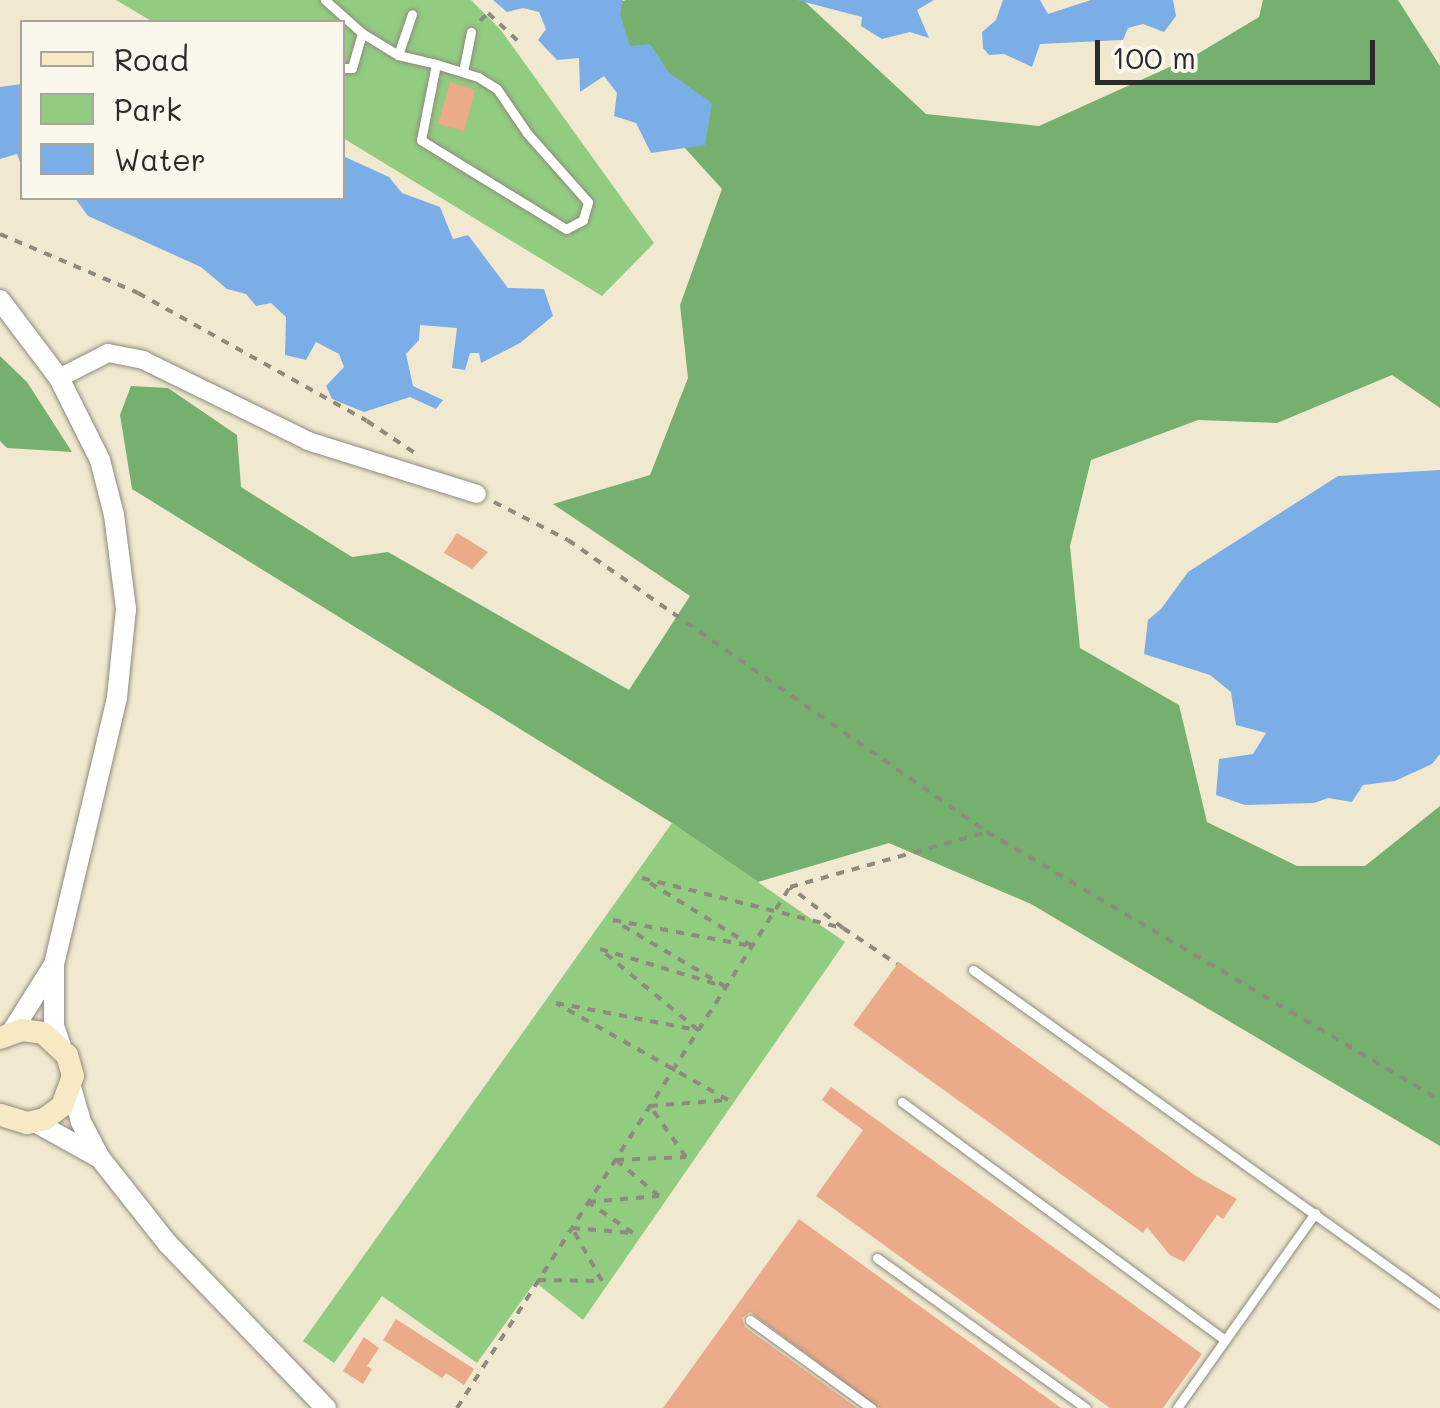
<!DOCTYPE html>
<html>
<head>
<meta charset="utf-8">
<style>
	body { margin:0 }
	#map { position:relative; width:1440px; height:1408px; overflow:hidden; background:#f0e9cf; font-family:Mali,sans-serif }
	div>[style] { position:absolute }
	.green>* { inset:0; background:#92cc80 }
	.forest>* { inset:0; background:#75b06e }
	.water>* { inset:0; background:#7bade7 }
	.building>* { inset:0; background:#ebaa89 }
	.path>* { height:4px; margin-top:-2px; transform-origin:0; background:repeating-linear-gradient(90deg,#8e8a7d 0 8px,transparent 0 16px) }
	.roads { filter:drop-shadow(0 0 2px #8e8a7d) drop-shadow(0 0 2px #8e8a7d) }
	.service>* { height:9px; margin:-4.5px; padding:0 4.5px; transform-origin:4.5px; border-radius:4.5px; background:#fff }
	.minor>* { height:18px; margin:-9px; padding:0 9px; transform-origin:9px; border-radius:9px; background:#fff }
	.tertiary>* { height:20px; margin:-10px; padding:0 10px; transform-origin:10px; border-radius:10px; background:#fff }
	.secondary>* { height:22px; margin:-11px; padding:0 11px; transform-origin:11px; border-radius:11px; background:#f6e9c3 }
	span { translate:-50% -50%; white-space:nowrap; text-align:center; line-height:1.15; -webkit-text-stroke:8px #fbf7ec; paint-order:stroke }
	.legend { position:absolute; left:20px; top:20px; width:325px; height:180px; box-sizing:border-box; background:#fbf7ec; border:2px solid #a8a59f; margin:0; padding:12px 18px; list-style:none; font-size:30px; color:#2b2b2b }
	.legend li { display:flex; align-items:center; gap:20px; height:50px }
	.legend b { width:50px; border:2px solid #a8a59f }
	.scale { position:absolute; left:1095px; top:40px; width:280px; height:45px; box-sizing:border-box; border:5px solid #2b2b2b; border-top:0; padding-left:12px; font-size:30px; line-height:35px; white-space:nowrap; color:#2b2b2b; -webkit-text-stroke:8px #fbf7ec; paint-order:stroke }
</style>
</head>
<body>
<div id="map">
	<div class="green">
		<i style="clip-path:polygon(116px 0,471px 0,500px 29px,654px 243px,602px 296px,343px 138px,342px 22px,153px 22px)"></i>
		<i style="clip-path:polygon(672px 823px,845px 942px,583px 1320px,535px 1282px,477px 1363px,382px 1296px,334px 1363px,303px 1341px)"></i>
	</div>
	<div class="forest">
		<i style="clip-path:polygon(626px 0,803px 0,926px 114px,1039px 126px,1194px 56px,1259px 17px,1263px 0,1398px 0,1440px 66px,1440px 408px,1392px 375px,1277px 423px,1198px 420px,1091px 460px,1070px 546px,1080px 648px,1179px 705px,1207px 822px,1297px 866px,1365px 866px,1440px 806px,1440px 1146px,1031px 904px,889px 843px,758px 882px,672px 823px,132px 489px,120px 415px,131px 386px,168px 388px,237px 435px,241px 487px,352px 557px,388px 552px,629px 690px,690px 596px,553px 504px,650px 475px,688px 378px,680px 305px,722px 189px,570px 21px)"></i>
		<i style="clip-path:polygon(0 356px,27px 382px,72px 452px,7px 448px,0 441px)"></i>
	</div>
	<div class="water">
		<i style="clip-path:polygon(493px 0,623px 0,620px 14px,630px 46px,650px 44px,669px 73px,712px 103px,705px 145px,651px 153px,636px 123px,614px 116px,617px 93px,604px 76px,580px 92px,579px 58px,557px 60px,538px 40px,546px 29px,539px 12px,523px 8px,507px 12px)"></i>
		<i style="clip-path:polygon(797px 0,934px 0,917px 10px,929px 38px,910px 32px,882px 39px,861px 26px,862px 17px)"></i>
		<i style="clip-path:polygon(1003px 0,1040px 0,1048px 14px,1091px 0,1173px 0,1176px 16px,1164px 32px,1143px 24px,1128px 28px,1123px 40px,1040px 44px,1032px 67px,1004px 54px,989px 55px,983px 48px,982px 32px,996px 20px)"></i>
		<i style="clip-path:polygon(22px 84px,22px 167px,17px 154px,0 159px,0 87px)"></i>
		<i style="clip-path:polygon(343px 156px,389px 177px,402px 193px,440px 207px,453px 239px,468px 235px,508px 288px,544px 289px,553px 316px,520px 343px,481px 363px,479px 353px,470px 353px,465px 370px,452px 368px,457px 328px,420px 325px,419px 340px,406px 354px,413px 386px,443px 400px,436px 409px,410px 397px,364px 412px,332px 399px,326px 386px,344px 367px,339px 354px,316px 342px,306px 360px,285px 355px,286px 317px,271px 303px,256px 306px,246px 294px,227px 289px,201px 267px,88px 216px,75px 198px,342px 198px)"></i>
		<i style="clip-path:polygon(1440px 470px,1440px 754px,1432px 764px,1395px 781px,1363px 785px,1352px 802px,1328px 798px,1314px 803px,1245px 805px,1216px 795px,1219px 759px,1253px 754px,1266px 733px,1236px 725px,1231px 692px,1210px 675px,1144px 654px,1148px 620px,1161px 609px,1188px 572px,1338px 476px)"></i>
	</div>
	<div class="building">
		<i style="clip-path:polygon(450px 82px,475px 90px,464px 131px,438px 124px)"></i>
		<i style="clip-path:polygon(457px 533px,488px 552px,472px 569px,444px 553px)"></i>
		<i style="clip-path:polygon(899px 962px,1196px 1176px,1237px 1199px,1223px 1219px,1217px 1215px,1184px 1262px,1170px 1255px,1147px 1227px,1143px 1233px,853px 1025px)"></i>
		<i style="clip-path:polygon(831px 1087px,1202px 1354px,1163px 1408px,1110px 1408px,816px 1196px,863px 1130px,822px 1100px)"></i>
		<i style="clip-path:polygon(799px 1219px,1061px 1408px,879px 1408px,750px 1312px,742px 1318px,745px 1327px,857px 1408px,663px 1408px)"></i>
		<i style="clip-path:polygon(396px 1319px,474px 1369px,464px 1385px,446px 1373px,442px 1378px,383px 1340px)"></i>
		<i style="clip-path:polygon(364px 1337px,379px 1348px,367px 1366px,372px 1369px,363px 1384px,343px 1371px)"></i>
	</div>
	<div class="path">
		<i style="left:480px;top:21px;width:11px;rotate:-45deg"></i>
		<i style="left:488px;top:13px;width:41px;rotate:43deg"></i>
		<i style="left:0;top:234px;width:150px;rotate:23.1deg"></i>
		<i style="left:138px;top:293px;width:262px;rotate:29.2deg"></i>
		<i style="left:367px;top:421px;width:61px;rotate:33.7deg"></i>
		<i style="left:494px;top:502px;width:83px;rotate:27.2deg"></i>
		<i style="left:568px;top:540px;width:511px;rotate:34.87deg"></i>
		<i style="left:987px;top:832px;width:526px;rotate:30.61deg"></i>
		<i style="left:843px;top:928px;width:65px;rotate:33.7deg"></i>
		<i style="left:538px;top:1280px;width:64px;rotate:0.9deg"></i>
		<i style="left:602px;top:1281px;width:61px;rotate:-119.5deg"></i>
		<i style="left:572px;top:1228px;width:61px;rotate:4.7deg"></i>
		<i style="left:633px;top:1233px;width:55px;rotate:-145.4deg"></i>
		<i style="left:588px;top:1202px;width:71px;rotate:-4.8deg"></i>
		<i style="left:659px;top:1196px;width:56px;rotate:-140.1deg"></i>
		<i style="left:616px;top:1160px;width:70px;rotate:-2.5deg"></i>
		<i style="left:686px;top:1157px;width:62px;rotate:-125.2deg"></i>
		<i style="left:650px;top:1106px;width:78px;rotate:-4.4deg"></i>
		<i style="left:728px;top:1100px;width:197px;rotate:-150.6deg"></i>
		<i style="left:556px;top:1003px;width:145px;rotate:10.8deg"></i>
		<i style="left:698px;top:1030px;width:127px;rotate:-140.4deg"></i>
		<i style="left:600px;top:949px;width:132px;rotate:16.8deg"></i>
		<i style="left:726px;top:987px;width:131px;rotate:-149.3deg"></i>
		<i style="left:613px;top:920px;width:141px;rotate:10.6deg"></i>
		<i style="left:752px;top:946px;width:129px;rotate:-148.3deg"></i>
		<i style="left:642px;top:878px;width:207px;rotate:14deg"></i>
		<i style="left:843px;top:928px;width:67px;rotate:-142.3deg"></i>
		<i style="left:457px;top:1408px;width:618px;rotate:-57.42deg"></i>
		<i style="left:790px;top:887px;width:205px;rotate:-15.6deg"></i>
	</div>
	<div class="roads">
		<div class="service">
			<i style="left:325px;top:0;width:50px;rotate:41.7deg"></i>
			<i style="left:362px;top:33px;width:42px;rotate:31.4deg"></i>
			<i style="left:398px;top:55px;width:39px;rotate:13deg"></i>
			<i style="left:436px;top:64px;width:44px;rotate:17.2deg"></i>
			<i style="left:478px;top:77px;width:22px;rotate:32deg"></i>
			<i style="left:497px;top:89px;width:53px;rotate:55.7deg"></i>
			<i style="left:527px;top:133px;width:92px;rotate:48.5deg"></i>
			<i style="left:588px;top:202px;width:19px;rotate:106deg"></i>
			<i style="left:583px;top:220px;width:19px;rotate:152deg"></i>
			<i style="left:566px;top:229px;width:170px;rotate:-148.5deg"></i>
			<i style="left:421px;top:140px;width:77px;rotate:-78.8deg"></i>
			<i style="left:398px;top:55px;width:43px;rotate:-71.1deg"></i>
			<i style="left:342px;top:68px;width:10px"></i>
			<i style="left:352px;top:68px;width:36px;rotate:-74deg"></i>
			<i style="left:463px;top:72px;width:41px;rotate:-78.7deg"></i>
			<i style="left:973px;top:970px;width:574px;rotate:35.57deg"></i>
			<i style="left:902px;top:1102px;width:401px;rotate:36.4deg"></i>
			<i style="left:877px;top:1258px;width:257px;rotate:35.7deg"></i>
			<i style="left:750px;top:1320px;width:150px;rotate:36deg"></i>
			<i style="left:1177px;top:1408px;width:239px;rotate:-54.7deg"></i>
		</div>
		<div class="minor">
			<i style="left:59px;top:378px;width:55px;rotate:-27deg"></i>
			<i style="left:108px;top:353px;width:36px;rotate:11deg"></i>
			<i style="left:143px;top:360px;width:184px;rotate:26.1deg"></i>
			<i style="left:308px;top:441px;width:177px;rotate:17.4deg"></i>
		</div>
		<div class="tertiary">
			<i style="left:0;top:300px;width:98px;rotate:52.9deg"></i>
			<i style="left:59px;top:378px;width:92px;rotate:63.4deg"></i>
			<i style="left:100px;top:460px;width:57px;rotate:75.7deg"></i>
			<i style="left:114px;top:515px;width:95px;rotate:82.7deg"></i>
			<i style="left:126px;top:609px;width:89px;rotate:95.8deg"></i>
			<i style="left:117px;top:698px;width:273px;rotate:103.3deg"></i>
			<i style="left:54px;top:964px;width:62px;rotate:90deg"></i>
			<i style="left:54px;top:1026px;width:21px;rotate:71deg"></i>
			<i style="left:11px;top:1033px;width:79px;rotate:-57.9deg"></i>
			<i style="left:71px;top:1087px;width:36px;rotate:74deg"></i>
			<i style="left:81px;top:1122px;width:41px;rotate:62.2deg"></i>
			<i style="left:100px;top:1158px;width:110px;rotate:51.7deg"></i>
			<i style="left:168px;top:1244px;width:228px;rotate:46.1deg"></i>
			<i style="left:35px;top:1122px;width:72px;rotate:29.1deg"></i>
		</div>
		<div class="secondary">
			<i style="left:0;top:1038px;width:23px;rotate:-20deg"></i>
			<i style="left:22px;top:1030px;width:21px;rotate:8deg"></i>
			<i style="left:43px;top:1033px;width:33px;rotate:43deg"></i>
			<i style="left:67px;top:1055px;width:22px;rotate:74deg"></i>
			<i style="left:73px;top:1076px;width:32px;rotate:110deg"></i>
			<i style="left:62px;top:1106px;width:21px;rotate:143deg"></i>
			<i style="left:45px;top:1119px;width:18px;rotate:167deg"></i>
			<i style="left:27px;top:1123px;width:28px;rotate:-163deg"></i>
		</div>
	</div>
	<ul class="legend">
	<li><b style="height:12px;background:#f6e9c3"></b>Road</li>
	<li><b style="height:28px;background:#92cc80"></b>Park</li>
	<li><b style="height:28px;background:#7bade7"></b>Water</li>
	</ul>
	<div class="scale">100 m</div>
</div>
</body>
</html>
